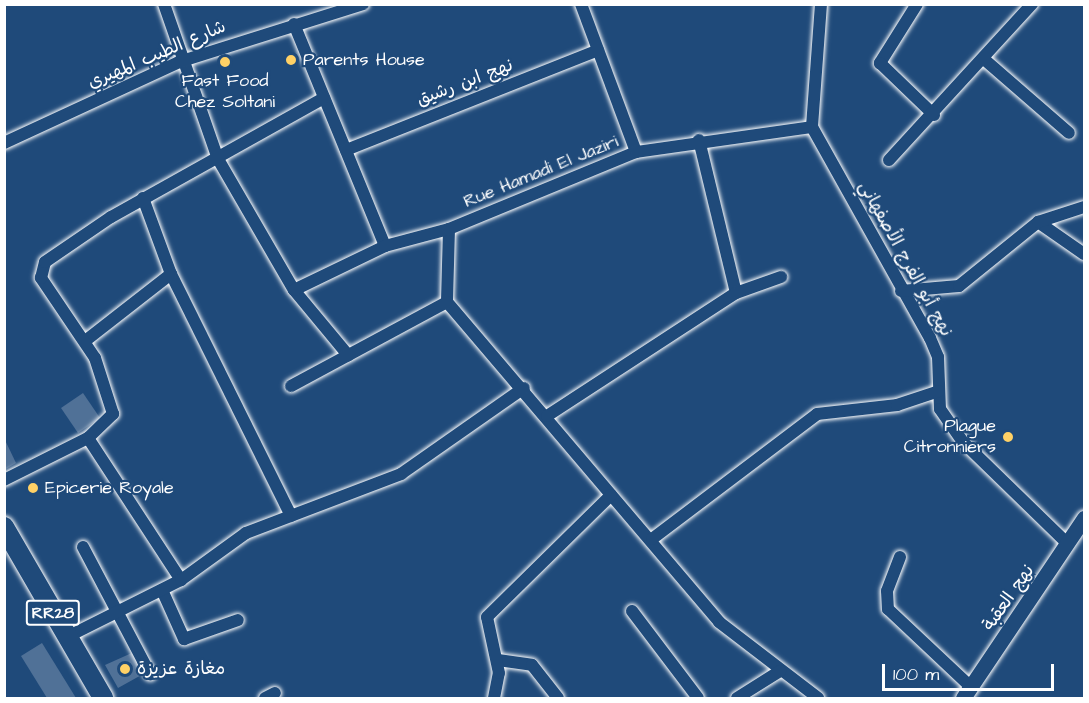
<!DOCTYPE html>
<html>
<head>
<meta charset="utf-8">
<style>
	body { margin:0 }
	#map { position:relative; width:1089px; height:703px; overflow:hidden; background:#1f4a7a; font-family:"Architects Daughter","Playpen Sans Arabic",sans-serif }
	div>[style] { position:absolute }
	.building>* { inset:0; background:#507197 }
	.roads { filter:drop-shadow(0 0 2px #fff) drop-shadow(0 0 2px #fff) }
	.minor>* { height:12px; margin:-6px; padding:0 6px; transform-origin:6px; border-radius:6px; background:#1f4a7a }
	.tertiary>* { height:15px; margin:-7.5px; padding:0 7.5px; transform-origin:7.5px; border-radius:7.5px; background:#1f4a7a }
	.primary>* { height:20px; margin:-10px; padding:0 10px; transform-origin:10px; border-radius:10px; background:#1f4a7a }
	.dots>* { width:16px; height:16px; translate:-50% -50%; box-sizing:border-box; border:3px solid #1f4a7a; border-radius:50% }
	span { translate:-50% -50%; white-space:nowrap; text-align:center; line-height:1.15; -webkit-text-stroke:4.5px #1f4a7a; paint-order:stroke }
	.shield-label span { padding:2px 4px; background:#1f4a7a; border:2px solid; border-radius:4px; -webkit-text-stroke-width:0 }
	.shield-label { font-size:16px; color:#fff; font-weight:700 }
	.street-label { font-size:18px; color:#fff }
	.poi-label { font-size:18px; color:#fff }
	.left { translate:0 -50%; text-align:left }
	.right { translate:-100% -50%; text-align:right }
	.frame { position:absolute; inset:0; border:6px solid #fff; pointer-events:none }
	.scale { position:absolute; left:882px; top:664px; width:172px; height:27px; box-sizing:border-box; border:3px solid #fff; border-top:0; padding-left:8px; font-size:18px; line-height:21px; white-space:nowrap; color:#fff; -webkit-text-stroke:4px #1f4a7a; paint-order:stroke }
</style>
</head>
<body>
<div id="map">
	<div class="building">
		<i style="clip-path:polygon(83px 393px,100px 418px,78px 433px,61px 408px)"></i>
		<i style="clip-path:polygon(4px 438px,16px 463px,4px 470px)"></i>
		<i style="clip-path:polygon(42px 643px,76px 698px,47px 698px,21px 656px)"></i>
		<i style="clip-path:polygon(134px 652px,145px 673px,118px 688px,105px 665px)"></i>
	</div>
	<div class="roads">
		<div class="minor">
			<i style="left:164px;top:4px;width:164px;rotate:70.8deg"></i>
			<i style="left:218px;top:159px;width:151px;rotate:59.9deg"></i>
			<i style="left:294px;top:290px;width:85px;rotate:50.3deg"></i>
			<i style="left:581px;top:4px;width:158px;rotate:69.6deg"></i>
			<i style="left:821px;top:4px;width:123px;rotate:94.2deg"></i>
			<i style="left:812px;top:127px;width:242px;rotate:60.8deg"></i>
			<i style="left:930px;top:338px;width:21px;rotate:67deg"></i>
			<i style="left:938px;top:357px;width:52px;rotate:87.8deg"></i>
			<i style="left:940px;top:409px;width:40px;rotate:55.1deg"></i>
			<i style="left:963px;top:442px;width:146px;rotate:44.2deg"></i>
			<i style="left:917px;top:4px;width:70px;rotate:122.1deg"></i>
			<i style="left:880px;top:63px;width:75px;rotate:43.9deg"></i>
			<i style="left:294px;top:24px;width:240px;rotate:67.7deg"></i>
			<i style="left:985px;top:60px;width:111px;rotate:41deg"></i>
			<i style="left:699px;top:140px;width:157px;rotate:76.4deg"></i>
			<i style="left:4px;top:143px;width:193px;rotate:-24.8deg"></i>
			<i style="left:179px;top:62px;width:193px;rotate:-17.5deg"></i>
			<i style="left:346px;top:150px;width:271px;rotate:-21.6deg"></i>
			<i style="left:889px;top:160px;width:212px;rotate:-47.5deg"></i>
			<i style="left:143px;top:198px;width:81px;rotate:69.8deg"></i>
			<i style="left:171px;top:274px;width:270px;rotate:63.6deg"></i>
			<i style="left:1038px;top:222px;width:56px;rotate:34.8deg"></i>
			<i style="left:449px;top:229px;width:73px;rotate:91.6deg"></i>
			<i style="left:447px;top:302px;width:420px;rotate:49.6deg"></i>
			<i style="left:719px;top:622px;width:125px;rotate:37.5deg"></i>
			<i style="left:294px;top:290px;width:101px;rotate:-25.8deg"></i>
			<i style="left:385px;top:246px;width:66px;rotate:-14.9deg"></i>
			<i style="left:449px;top:229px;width:202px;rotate:-22.4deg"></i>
			<i style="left:636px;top:152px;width:178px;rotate:-8.1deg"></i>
			<i style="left:901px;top:291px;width:58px;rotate:-4.9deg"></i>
			<i style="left:959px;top:286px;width:102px;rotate:-39deg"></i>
			<i style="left:1038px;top:222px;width:48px;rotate:-18.1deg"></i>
			<i style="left:85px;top:341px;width:109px;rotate:-37.9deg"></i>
			<i style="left:291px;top:386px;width:177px;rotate:-28.3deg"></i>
			<i style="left:547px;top:416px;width:225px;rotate:-33.1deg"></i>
			<i style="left:736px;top:293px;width:48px;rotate:-19.6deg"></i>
			<i style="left:88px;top:438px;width:170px;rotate:56.8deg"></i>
			<i style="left:4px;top:480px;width:94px;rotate:-26.6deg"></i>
			<i style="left:88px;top:438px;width:35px;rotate:-44deg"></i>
			<i style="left:113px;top:414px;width:59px;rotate:-107.8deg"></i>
			<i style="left:95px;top:358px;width:97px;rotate:-124deg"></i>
			<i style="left:41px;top:278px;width:16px;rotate:-76deg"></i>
			<i style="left:45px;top:262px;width:80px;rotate:-34.3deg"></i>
			<i style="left:111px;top:217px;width:244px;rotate:-29.2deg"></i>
			<i style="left:652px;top:539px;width:207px;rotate:-37.1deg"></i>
			<i style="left:817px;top:414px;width:81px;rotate:-6.4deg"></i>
			<i style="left:897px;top:405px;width:44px;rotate:-18.4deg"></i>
			<i style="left:83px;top:547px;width:144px;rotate:62.2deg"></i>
			<i style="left:900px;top:557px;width:36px;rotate:111deg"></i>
			<i style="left:887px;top:591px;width:18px;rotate:87deg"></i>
			<i style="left:888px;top:609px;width:114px;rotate:43.2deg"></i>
			<i style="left:162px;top:590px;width:54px;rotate:65.8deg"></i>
			<i style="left:184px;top:639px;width:57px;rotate:-19.4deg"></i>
			<i style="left:632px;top:611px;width:109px;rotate:52.8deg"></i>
			<i style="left:67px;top:637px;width:127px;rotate:-26.6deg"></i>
			<i style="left:181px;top:580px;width:80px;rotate:-35.9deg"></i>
			<i style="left:246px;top:533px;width:166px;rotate:-20.8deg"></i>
			<i style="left:401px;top:474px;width:150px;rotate:-35deg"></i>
			<i style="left:498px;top:660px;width:34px;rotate:8deg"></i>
			<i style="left:532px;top:665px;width:42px;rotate:51.8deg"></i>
			<i style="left:265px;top:698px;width:11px;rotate:-27deg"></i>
			<i style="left:494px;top:698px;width:25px;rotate:-79deg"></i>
			<i style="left:499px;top:673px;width:57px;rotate:-102.1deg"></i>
			<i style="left:487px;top:617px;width:174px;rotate:-44.5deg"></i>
			<i style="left:737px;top:698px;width:51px;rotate:-32.1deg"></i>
		</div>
		<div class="tertiary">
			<i style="left:963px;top:698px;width:217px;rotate:-56.1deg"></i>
		</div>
		<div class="primary">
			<i style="left:4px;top:527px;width:198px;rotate:59.9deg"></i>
		</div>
	</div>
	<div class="dots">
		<i style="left:291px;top:60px;background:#ffd166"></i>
		<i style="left:225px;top:62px;background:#ffd166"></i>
		<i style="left:1008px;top:437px;background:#ffd166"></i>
		<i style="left:33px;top:488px;background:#ffd166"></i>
		<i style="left:125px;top:669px;background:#ffd166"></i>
	</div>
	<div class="shield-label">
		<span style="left:53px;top:613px">RR28</span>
	</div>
	<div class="street-label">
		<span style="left:157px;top:55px;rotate:-23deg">شارع الطيب المهيري</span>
		<span style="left:465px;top:83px;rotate:-21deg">نهج ابن رشيق</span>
		<span style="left:541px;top:172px;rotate:-22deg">Rue Hamadi El Jaziri</span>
		<span style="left:905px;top:259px;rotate:61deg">نهج أبو الفرج الأصفهاني</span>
		<span style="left:1009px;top:598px;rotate:-55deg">نهج العقبة</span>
	</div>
	<div class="poi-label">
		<span class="left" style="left:303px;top:60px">Parents House</span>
		<span style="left:225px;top:92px">Fast Food<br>Chez Soltani</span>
		<span class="right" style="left:996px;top:437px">Plague<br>Citronniers</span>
		<span class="left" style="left:45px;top:488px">Epicerie Royale</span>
		<span class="left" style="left:137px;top:669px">مغازة عزيزة</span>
	</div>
	<div class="frame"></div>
	<div class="scale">100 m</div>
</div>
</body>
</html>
